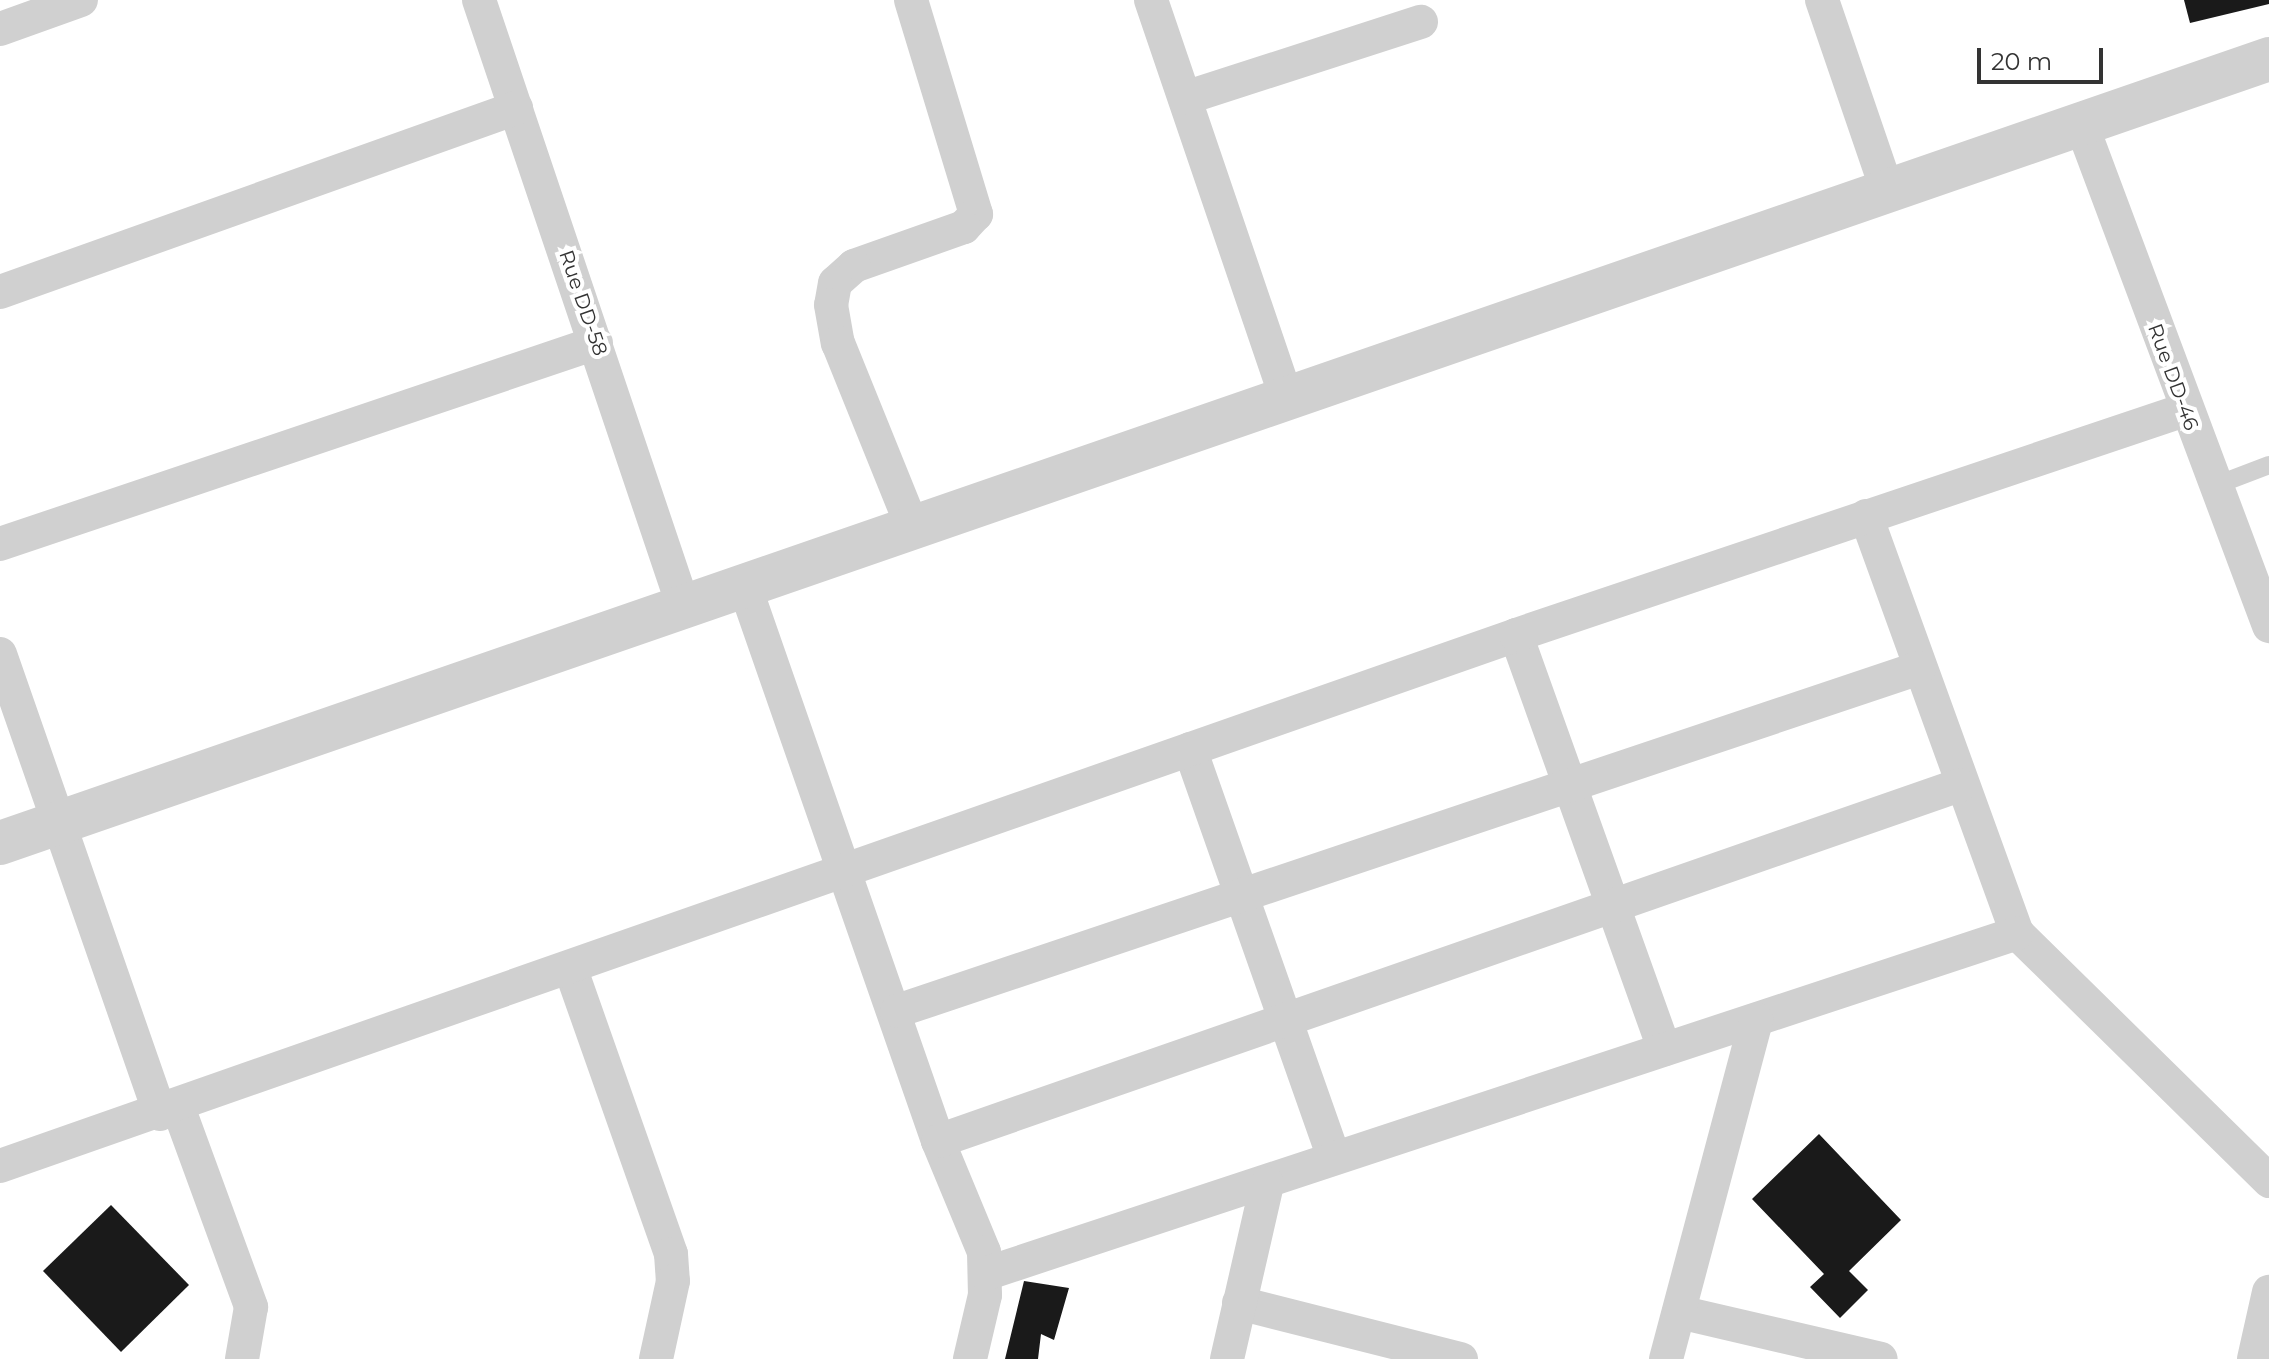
<!DOCTYPE html>
<html>
<head>
<meta charset="utf-8">
<style>
	body { margin:0 }
	#map { position:relative; width:2269px; height:1359px; overflow:hidden; background:#fff; font-family:Montserrat,sans-serif }
	div>[style] { position:absolute }
	.building>* { inset:0; background:#1a1a1a }
	.service>* { height:18px; margin:-9px; padding:0 9px; transform-origin:9px; border-radius:9px; background:#d0d0d0 }
	.minor>* { height:34px; margin:-17px; padding:0 17px; transform-origin:17px; border-radius:17px; background:#d0d0d0 }
	.tertiary>* { height:44px; margin:-22px; padding:0 22px; transform-origin:22px; border-radius:22px; background:#d0d0d0 }
	span { translate:-50% -50%; white-space:nowrap; text-align:center; line-height:1.15; -webkit-text-stroke:8px #fff; paint-order:stroke }
	.street-label { font-size:20px; color:#333 }
	.scale { position:absolute; left:1977px; top:48px; width:126px; height:36px; box-sizing:border-box; border:4px solid #333; border-top:0; padding-left:10px; font-size:24px; line-height:28px; white-space:nowrap; color:#333; -webkit-text-stroke:6px #fff; paint-order:stroke }
</style>
</head>
<body>
<div id="map">
	<div class="building">
		<i style="clip-path:polygon(2184px 0,2269px 0,2269px 4px,2190px 23px)"></i>
		<i style="clip-path:polygon(1819px 1134px,1901px 1220px,1849px 1271px,1868px 1290px,1840px 1318px,1810px 1287px,1824px 1274px,1752px 1199px)"></i>
		<i style="clip-path:polygon(111px 1205px,189px 1285px,121px 1352px,43px 1271px)"></i>
		<i style="clip-path:polygon(1024px 1281px,1069px 1288px,1054px 1340px,1041px 1334px,1038px 1359px,1005px 1359px)"></i>
	</div>
	<div class="service">
		<i style="left:2214px;top:486px;width:59px;rotate:-20.9deg"></i>
	</div>
	<div class="minor">
		<i style="left:479px;top:0;width:642px;rotate:71.37deg"></i>
		<i style="left:911px;top:0;width:224px;rotate:73.1deg"></i>
		<i style="left:976px;top:214px;width:18px;rotate:133deg"></i>
		<i style="left:964px;top:227px;width:117px;rotate:160.5deg"></i>
		<i style="left:854px;top:266px;width:25px;rotate:138deg"></i>
		<i style="left:835px;top:283px;width:22px;rotate:100deg"></i>
		<i style="left:831px;top:305px;width:39px;rotate:80deg"></i>
		<i style="left:838px;top:343px;width:201px;rotate:68deg"></i>
		<i style="left:1151px;top:0;width:422px;rotate:71.2deg"></i>
		<i style="left:1822px;top:0;width:204px;rotate:71.1deg"></i>
		<i style="left:0;top:29px;width:86px;rotate:-19.7deg"></i>
		<i style="left:1185px;top:98px;width:248px;rotate:-17.9deg"></i>
		<i style="left:2082px;top:126px;width:534px;rotate:69.49deg"></i>
		<i style="left:0;top:292px;width:548px;rotate:-19.63deg"></i>
		<i style="left:1866px;top:516px;width:443px;rotate:70.1deg"></i>
		<i style="left:2017px;top:933px;width:354px;rotate:44.5deg"></i>
		<i style="left:0;top:544px;width:629px;rotate:-18.64deg"></i>
		<i style="left:745px;top:587px;width:587px;rotate:70.79deg"></i>
		<i style="left:938px;top:1141px;width:120px;rotate:67.5deg"></i>
		<i style="left:984px;top:1252px;width:43px;rotate:88.7deg"></i>
		<i style="left:985px;top:1295px;width:66px;rotate:103.2deg"></i>
		<i style="left:1516px;top:635px;width:440px;rotate:70.3deg"></i>
		<i style="left:0;top:654px;width:487px;rotate:70.8deg"></i>
		<i style="left:1190px;top:749px;width:433px;rotate:70.6deg"></i>
		<i style="left:571px;top:970px;width:301px;rotate:70.6deg"></i>
		<i style="left:671px;top:1254px;width:27px;rotate:86deg"></i>
		<i style="left:673px;top:1281px;width:80px;rotate:102.3deg"></i>
		<i style="left:897px;top:1011px;width:1078px;rotate:-18.55deg"></i>
		<i style="left:178px;top:1107px;width:213px;rotate:69.9deg"></i>
		<i style="left:251px;top:1307px;width:53px;rotate:99.8deg"></i>
		<i style="left:938px;top:1141px;width:1082px;rotate:-19.21deg"></i>
		<i style="left:0;top:1166px;width:1606px;rotate:-19.3deg"></i>
		<i style="left:1516px;top:635px;width:705px;rotate:-18.61deg"></i>
		<i style="left:985px;top:1274px;width:1087px;rotate:-18.28deg"></i>
		<i style="left:1239px;top:1303px;width:229px;rotate:14.2deg"></i>
		<i style="left:1679px;top:1312px;width:207px;rotate:13.1deg"></i>
		<i style="left:1227px;top:1359px;width:180px;rotate:-77.1deg"></i>
		<i style="left:1666px;top:1359px;width:351px;rotate:-75.1deg"></i>
		<i style="left:2254px;top:1359px;width:69px;rotate:-77.4deg"></i>
	</div>
	<div class="tertiary">
		<i style="left:0;top:843px;width:2401px;rotate:-19.06deg"></i>
	</div>
	<div class="street-label">
		<span style="left:583px;top:303px;rotate:71deg">Rue DD-58</span>
		<span style="left:2173px;top:377px;rotate:70deg">Rue DD-46</span>
	</div>
	<div class="scale">20 m</div>
</div>
</body>
</html>
